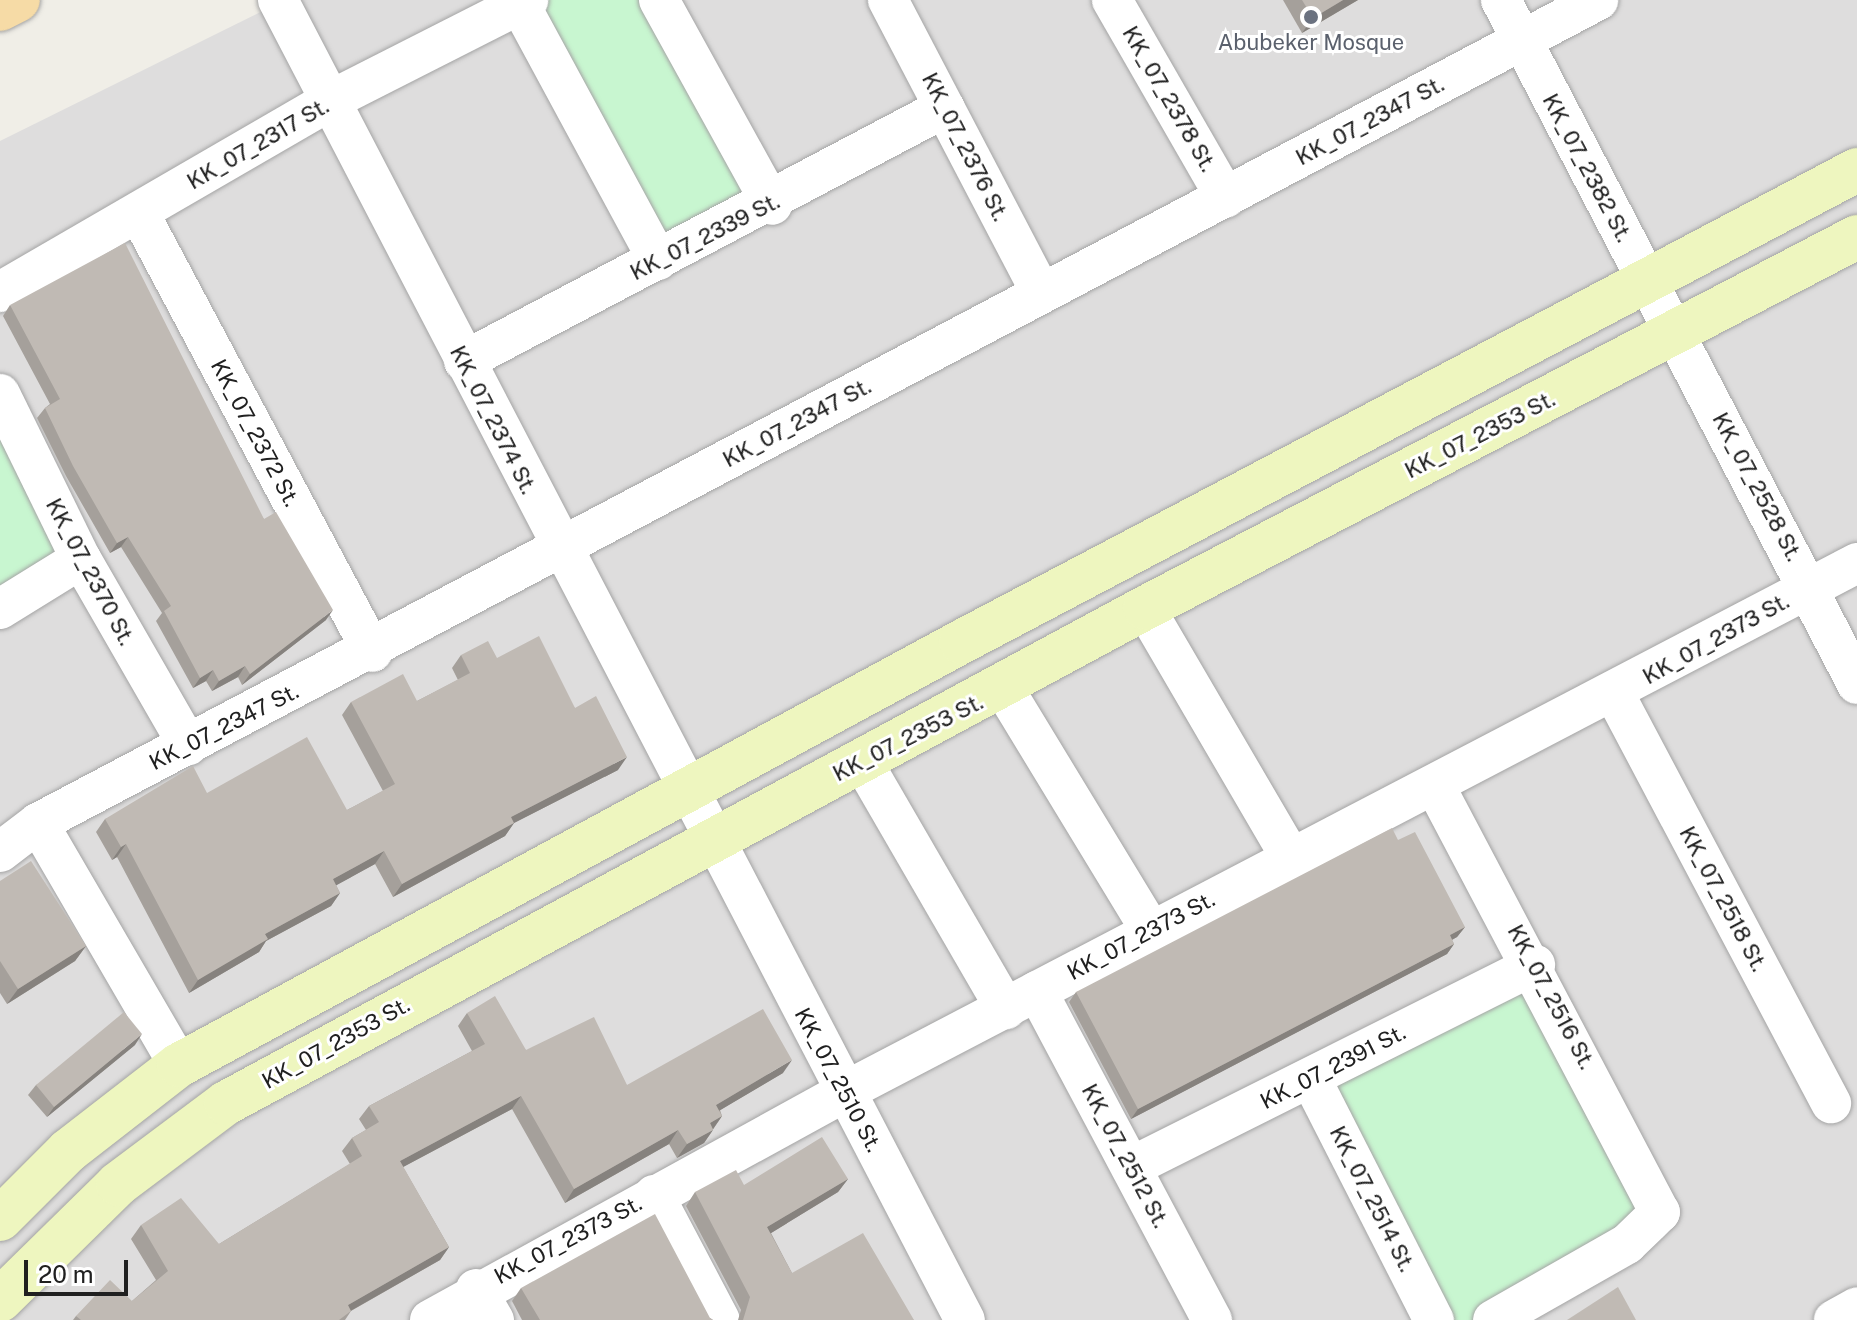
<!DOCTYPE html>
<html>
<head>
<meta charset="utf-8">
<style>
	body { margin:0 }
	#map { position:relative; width:1857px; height:1320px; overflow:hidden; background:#f0eee7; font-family:"Public Sans",sans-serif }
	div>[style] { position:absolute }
	.residential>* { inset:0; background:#dedddd }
	.park>* { inset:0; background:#c8f6d0 }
	.roads { filter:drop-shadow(0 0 2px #a4a4a4) drop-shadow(0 0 2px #a4a4a4) }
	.street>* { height:40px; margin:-20px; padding:0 20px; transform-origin:20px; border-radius:20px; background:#fff }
	.secondary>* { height:44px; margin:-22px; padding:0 22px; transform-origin:22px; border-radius:22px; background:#eef6bf }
	.primary>* { height:44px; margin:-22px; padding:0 22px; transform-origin:22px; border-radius:22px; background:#f6dba6 }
	.wall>* { inset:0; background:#a5a09b }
	.shaded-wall>* { inset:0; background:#86827e }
	.building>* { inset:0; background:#c0bab4 }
	.dots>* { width:22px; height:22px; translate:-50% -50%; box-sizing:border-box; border:4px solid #fff; border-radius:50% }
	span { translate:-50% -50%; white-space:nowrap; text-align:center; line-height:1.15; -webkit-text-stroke:6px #fff; paint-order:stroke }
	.worship-label { font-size:22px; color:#5b616d }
	.street-label { font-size:22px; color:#202020 }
	.scale { position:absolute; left:24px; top:1260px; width:104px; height:36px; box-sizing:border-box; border:4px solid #202020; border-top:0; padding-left:10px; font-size:24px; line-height:28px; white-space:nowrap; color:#202020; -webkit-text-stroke:6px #fff; paint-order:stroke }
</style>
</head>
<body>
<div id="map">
	<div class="residential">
		<i style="clip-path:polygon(285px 0,1857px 0,1857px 1320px,0 1320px,0 141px)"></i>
	</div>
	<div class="park">
		<i style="clip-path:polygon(528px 0,659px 0,772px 205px,658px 260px)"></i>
		<i style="clip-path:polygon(0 394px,81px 559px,0 609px)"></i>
		<i style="clip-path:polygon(1535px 965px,1660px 1212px,1488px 1320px,1434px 1320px,1311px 1079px)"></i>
	</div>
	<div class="roads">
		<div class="street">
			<i style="left:278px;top:0;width:1488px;rotate:62.51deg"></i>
			<i style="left:659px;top:0;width:234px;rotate:61.1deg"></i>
			<i style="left:888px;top:0;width:331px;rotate:62.4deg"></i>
			<i style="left:1112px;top:0;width:228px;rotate:60.1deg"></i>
			<i style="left:1501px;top:0;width:771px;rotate:62.5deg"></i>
			<i style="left:520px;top:5px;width:290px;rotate:61.6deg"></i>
			<i style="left:139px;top:213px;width:497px;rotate:62deg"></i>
			<i style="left:0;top:292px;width:385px;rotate:-30.1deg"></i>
			<i style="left:333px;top:99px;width:219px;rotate:-26.9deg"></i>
			<i style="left:464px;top:361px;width:543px;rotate:-27.79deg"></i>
			<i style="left:0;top:394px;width:184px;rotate:63.9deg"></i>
			<i style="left:81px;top:559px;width:215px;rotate:60.1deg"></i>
			<i style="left:1145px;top:608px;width:287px;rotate:59.7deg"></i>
			<i style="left:0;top:609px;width:95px;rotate:-31.7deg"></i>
			<i style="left:1004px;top:689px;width:283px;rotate:58.7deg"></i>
			<i style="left:1615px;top:695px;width:462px;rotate:62.1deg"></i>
			<i style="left:862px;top:761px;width:287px;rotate:59.9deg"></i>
			<i style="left:1435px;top:786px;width:482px;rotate:62.2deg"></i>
			<i style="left:1660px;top:1212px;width:46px;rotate:135.9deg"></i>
			<i style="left:1627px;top:1244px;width:154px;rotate:150.4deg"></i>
			<i style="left:38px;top:823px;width:280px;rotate:59.8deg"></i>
			<i style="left:0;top:852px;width:48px;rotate:-37.3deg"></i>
			<i style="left:38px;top:823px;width:1764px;rotate:-27.81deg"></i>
			<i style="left:1037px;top:991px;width:373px;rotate:62deg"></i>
			<i style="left:1311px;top:1079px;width:271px;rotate:63deg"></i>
			<i style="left:1131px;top:1167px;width:452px;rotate:-26.6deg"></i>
			<i style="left:654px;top:1195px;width:141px;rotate:62.2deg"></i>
			<i style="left:476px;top:1289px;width:36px;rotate:60deg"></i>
			<i style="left:430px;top:1320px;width:473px;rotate:-28.8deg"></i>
			<i style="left:844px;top:1092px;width:1143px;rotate:-27.57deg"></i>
			<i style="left:1834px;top:1320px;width:26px;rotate:-29deg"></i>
		</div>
		<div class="secondary">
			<i style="left:0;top:1219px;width:96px;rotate:-45deg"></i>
			<i style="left:68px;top:1151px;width:140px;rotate:-37.8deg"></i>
			<i style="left:179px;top:1065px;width:889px;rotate:-28.41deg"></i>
			<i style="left:961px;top:642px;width:1013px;rotate:-27.78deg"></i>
			<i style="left:0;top:1300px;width:165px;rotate:-44.5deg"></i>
			<i style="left:118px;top:1184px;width:135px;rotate:-36.9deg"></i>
			<i style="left:226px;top:1103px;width:1044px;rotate:-28.31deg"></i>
			<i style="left:1145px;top:608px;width:803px;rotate:-27.52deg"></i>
		</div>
		<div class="primary">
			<i style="left:0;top:9px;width:20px;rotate:-27deg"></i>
		</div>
	</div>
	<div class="wall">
		<i style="clip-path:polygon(1283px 0,1358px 0,1302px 33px)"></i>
		<i style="clip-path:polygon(10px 305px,264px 519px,326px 620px,242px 685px,238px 677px,212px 691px,206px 681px,193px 688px,156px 621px,162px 613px,121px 547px,110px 553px,66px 476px,37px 418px,45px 408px,50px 404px,3px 316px)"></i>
		<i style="clip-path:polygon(461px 655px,497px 658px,575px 708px,618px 770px,514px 823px,505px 836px,393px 897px,375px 864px,336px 885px,340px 893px,331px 906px,266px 941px,259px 952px,189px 993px,117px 857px,112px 860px,96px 832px,105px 819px,207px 793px,347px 810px,383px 791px,342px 715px,351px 702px,417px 701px,458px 680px,452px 668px)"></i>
		<i style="clip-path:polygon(0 881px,86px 946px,75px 961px,7px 1004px,0 993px)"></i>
		<i style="clip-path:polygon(1465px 927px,1457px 937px,1452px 940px,1454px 944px,1447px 954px,1131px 1119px,1069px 1002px,1076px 992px)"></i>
		<i style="clip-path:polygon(467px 1013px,526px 1050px,627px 1085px,783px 1073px,720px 1110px,722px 1116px,704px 1143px,677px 1158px,669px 1144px,565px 1203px,512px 1109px,403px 1167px,449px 1247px,440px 1260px,351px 1311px,345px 1320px,73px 1320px,76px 1316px,132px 1301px,156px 1280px,131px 1239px,141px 1225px,219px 1244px,350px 1164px,342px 1151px,352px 1138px,366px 1130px,359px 1119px,369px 1106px,472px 1051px,458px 1026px)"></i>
		<i style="clip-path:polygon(135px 1045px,47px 1117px,28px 1095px,36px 1085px)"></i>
		<i style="clip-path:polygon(848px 1179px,838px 1192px,771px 1233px,792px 1273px,914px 1320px,738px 1320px,741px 1310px,686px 1206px,695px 1192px,744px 1185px)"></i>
		<i style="clip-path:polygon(521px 1288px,710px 1318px,713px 1320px,522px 1320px,512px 1301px)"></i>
	</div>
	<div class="shaded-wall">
		<i style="clip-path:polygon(1343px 0,1358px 0,1302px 33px,1313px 18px)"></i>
		<i style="clip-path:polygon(128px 537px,121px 547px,110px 553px,117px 543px)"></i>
		<i style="clip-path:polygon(333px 610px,326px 620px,242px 685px,250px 674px)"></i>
		<i style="clip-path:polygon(245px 666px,238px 677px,212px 691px,219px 681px)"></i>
		<i style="clip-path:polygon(213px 670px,206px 681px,193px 688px,200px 678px)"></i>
		<i style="clip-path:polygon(627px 757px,618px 770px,514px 823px,505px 836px,393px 897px,402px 884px,511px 817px)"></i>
		<i style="clip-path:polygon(126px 844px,117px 857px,112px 860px,121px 847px)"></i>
		<i style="clip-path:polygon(384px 851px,375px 864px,324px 892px,333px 879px)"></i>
		<i style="clip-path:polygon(340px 893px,331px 906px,266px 941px,259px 952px,189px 993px,198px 980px,265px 934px)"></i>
		<i style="clip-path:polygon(1465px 927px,1457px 937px,1442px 945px,1450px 935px)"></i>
		<i style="clip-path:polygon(1454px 944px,1447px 954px,1131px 1119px,1138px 1109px)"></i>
		<i style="clip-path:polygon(86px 946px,75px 961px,7px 1004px,18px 989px)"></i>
		<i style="clip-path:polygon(142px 1034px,135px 1045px,47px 1117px,54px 1107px)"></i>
		<i style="clip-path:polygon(792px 1060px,783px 1073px,707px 1118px,716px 1105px)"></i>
		<i style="clip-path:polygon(521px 1096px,512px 1109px,390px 1174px,400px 1161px)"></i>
		<i style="clip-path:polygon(722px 1116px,713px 1129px,710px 1123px)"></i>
		<i style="clip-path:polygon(678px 1130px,669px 1144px,565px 1203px,574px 1189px)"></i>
		<i style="clip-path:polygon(713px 1130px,704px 1143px,677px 1158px,687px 1144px)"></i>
		<i style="clip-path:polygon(848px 1179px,838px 1192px,758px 1241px,767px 1227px)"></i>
		<i style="clip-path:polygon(449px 1247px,440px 1260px,338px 1318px,348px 1305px)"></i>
	</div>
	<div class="building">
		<i style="clip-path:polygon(1302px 0,1343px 0,1313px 18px)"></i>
		<i style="clip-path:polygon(125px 243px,264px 519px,276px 512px,333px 610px,250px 674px,245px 666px,219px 681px,213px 670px,200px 678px,164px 611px,171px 606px,128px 537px,117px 543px,73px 466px,45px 408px,60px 399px,10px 305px)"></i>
		<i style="clip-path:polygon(539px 636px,575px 708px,596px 696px,627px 757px,511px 817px,514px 823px,402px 884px,384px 851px,333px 879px,340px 893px,265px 934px,268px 939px,198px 980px,126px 844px,121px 847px,105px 819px,193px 766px,207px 793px,307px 737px,347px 810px,395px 784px,351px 702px,403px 674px,417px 701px,470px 673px,461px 655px,488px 641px,497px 658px)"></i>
		<i style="clip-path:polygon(1392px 828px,1398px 840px,1415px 832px,1465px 927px,1450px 935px,1454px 944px,1138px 1109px,1076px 992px)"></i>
		<i style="clip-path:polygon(31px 861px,86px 946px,18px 989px,0 961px,0 881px)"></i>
		<i style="clip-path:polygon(495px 996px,526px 1050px,594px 1017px,627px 1085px,763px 1009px,792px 1060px,716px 1105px,722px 1116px,710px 1123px,713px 1130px,687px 1144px,678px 1130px,574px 1189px,521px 1096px,400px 1161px,449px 1247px,348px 1305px,351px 1311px,339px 1320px,81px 1320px,76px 1316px,110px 1280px,132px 1301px,168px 1271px,141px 1225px,181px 1198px,219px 1244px,362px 1156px,352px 1138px,379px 1122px,369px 1106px,485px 1044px,467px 1013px)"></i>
		<i style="clip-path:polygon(124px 1012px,142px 1034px,54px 1107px,36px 1085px)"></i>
		<i style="clip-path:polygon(822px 1137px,848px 1179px,767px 1227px,792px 1273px,863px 1233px,914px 1320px,743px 1320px,750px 1297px,695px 1192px,736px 1170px,744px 1185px)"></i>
		<i style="clip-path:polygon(655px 1214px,710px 1318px,713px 1320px,540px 1320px,521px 1288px)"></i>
		<i style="clip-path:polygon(1618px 1287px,1636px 1320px,1567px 1320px)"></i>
	</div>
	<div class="dots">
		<i style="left:1311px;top:17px;background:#6b7280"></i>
	</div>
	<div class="worship-label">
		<span style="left:1311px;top:43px">Abubeker Mosque</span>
	</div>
	<div class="street-label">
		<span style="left:1169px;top:99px;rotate:60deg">KK_07_2378 St.</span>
		<span style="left:1370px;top:121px;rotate:-28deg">KK_07_2347 St.</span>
		<span style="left:258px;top:144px;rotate:-30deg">KK_07_2317 St.</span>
		<span style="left:965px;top:147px;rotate:63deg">KK_07_2376 St.</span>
		<span style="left:1587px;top:168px;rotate:62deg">KK_07_2382 St.</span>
		<span style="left:705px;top:237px;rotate:-27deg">KK_07_2339 St.</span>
		<span style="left:493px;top:420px;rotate:63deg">KK_07_2374 St.</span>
		<span style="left:797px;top:423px;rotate:-28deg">KK_07_2347 St.</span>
		<span style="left:255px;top:433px;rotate:62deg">KK_07_2372 St.</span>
		<span style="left:1480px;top:435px;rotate:-27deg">KK_07_2353 St.</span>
		<span style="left:1757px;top:487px;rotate:62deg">KK_07_2528 St.</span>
		<span style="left:90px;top:572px;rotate:62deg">KK_07_2370 St.</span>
		<span style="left:1716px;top:639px;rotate:-29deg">KK_07_2373 St.</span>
		<span style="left:224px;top:727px;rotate:-27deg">KK_07_2347 St.</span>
		<span style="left:908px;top:738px;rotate:-27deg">KK_07_2353 St.</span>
		<span style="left:1723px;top:899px;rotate:62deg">KK_07_2518 St.</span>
		<span style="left:1141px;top:936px;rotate:-28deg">KK_07_2373 St.</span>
		<span style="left:1551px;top:997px;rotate:62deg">KK_07_2516 St.</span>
		<span style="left:336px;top:1043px;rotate:-29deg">KK_07_2353 St.</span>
		<span style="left:1333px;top:1067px;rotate:-27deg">KK_07_2391 St.</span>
		<span style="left:838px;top:1080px;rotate:62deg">KK_07_2510 St.</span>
		<span style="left:1125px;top:1156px;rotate:62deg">KK_07_2512 St.</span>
		<span style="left:1372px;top:1199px;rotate:63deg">KK_07_2514 St.</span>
		<span style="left:568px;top:1240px;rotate:-28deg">KK_07_2373 St.</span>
	</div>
	<div class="scale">20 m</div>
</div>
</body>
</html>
